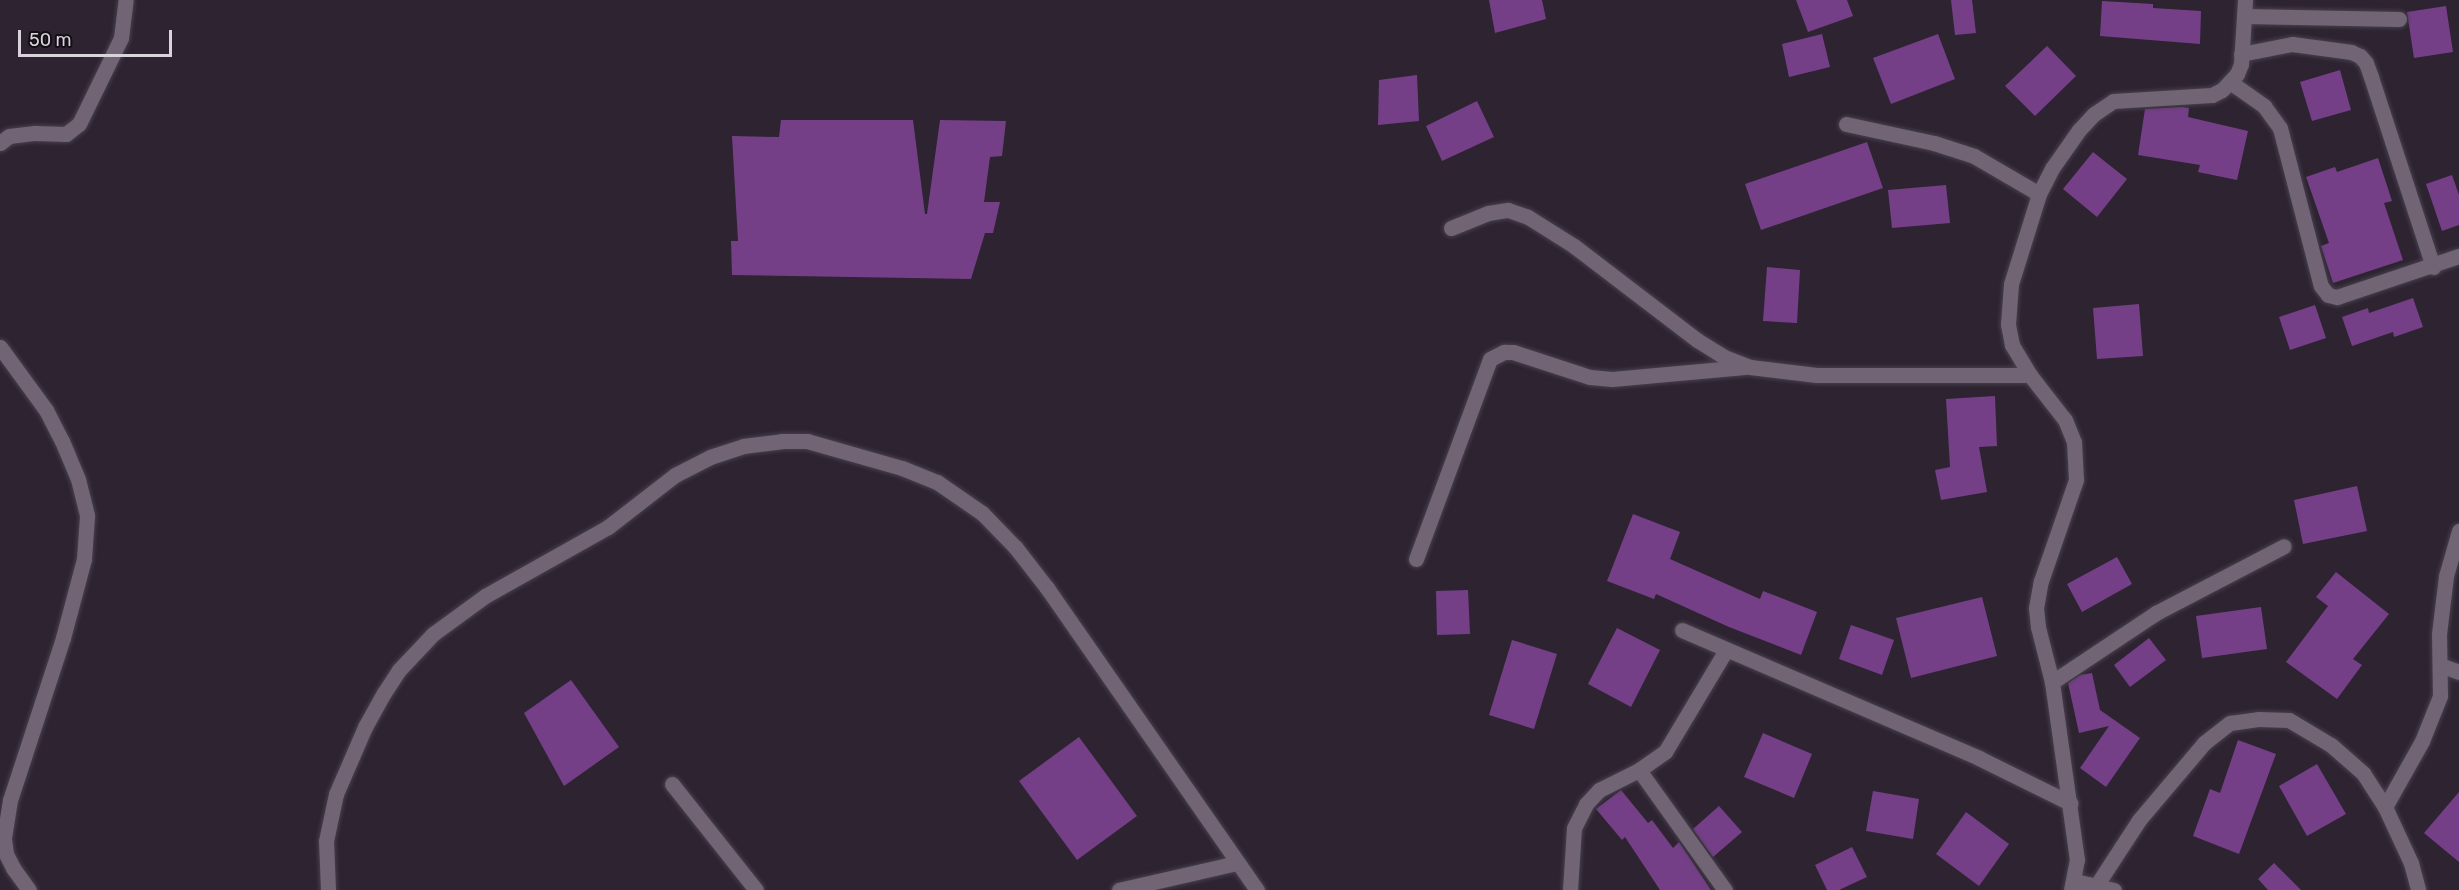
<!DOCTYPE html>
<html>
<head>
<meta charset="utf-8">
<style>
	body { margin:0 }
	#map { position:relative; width:2459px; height:890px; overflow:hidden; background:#2d2331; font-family:Rubik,sans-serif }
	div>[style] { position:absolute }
	.building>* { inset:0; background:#753f88 }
	.roads { filter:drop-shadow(0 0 2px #48404c) drop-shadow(0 0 2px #48404c) }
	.minor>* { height:15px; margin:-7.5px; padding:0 7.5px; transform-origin:7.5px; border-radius:7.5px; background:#716575 }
	.tertiary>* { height:15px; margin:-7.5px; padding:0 7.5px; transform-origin:7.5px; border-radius:7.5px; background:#716575 }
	span { translate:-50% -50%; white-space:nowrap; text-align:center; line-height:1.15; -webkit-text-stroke:5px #130e14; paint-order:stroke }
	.scale { position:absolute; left:18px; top:30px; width:154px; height:27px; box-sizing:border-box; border:3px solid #d9d3dc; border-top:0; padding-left:8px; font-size:18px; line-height:21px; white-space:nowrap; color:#d9d3dc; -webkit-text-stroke:4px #130e14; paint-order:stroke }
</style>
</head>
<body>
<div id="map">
	<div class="building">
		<i style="clip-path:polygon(1489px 0,1542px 0,1546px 19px,1495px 33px)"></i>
		<i style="clip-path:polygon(1796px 0,1847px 0,1853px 16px,1808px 32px)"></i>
		<i style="clip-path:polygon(1951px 0,1972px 0,1976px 33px,1955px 35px)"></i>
		<i style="clip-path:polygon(2102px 1px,2153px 4px,2153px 8px,2201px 11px,2200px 44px,2100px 36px)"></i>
		<i style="clip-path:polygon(2446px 6px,2453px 52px,2414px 58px,2407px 12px)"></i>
		<i style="clip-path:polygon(1822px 34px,1830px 67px,1789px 77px,1782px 44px)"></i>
		<i style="clip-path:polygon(1938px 34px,1955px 79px,1891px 104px,1873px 58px)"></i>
		<i style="clip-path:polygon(2047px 46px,2076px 76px,2035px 116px,2005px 86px)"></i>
		<i style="clip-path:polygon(2340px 70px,2351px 110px,2312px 121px,2300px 82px)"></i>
		<i style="clip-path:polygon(1417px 75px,1419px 121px,1378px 125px,1379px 80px)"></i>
		<i style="clip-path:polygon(1477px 101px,1494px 137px,1442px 161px,1426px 126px)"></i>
		<i style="clip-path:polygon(2182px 107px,2189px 108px,2188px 117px,2248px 131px,2237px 180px,2198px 172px,2200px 165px,2138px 155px,2145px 109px)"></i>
		<i style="clip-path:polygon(781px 120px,913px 120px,925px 214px,927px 214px,940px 120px,1006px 121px,1002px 156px,990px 157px,984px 202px,1000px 202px,993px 233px,985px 233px,971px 279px,732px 275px,731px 241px,738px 241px,732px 136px,779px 137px)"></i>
		<i style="clip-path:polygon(1867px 142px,1883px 188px,1761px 230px,1745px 184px)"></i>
		<i style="clip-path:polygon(2093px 152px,2127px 179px,2097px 217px,2063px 189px)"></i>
		<i style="clip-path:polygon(2378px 158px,2392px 201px,2384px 203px,2403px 260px,2333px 283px,2321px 246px,2329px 243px,2306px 177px,2335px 167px,2337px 172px)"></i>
		<i style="clip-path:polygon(2452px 175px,2459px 195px,2459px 225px,2442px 231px,2426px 184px)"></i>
		<i style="clip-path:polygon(1946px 185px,1950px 223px,1892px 228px,1888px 190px)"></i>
		<i style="clip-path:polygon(1767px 267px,1800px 270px,1797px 323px,1763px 321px)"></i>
		<i style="clip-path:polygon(2413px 298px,2423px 327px,2394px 337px,2393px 332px,2352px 346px,2342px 317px,2368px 308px,2369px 313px)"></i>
		<i style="clip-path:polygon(2139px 304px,2143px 356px,2097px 359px,2093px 308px)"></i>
		<i style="clip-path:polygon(2315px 305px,2326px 338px,2290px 350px,2279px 317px)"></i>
		<i style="clip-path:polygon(1995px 396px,1997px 446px,1979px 447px,1987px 492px,1941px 500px,1935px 470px,1950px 467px,1946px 399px)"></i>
		<i style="clip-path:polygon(2357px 486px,2367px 531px,2303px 544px,2294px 500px)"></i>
		<i style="clip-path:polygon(1633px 514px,1680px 532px,1670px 559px,1760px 599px,1763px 591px,1817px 612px,1801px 655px,1729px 627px,1656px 594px,1654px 599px,1607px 581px)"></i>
		<i style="clip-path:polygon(2117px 557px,2132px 584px,2082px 612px,2067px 584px)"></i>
		<i style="clip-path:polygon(2336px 572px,2389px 614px,2353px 659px,2362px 665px,2337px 699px,2286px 662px,2328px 606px,2316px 597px)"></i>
		<i style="clip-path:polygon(1468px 590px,1470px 634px,1437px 635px,1436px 591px)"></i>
		<i style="clip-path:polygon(1982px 597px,1997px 656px,1911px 678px,1896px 618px)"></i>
		<i style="clip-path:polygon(2261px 607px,2267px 649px,2202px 658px,2196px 616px)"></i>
		<i style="clip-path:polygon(1851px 625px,1894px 640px,1882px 675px,1839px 659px)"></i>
		<i style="clip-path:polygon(1617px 628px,1660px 650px,1631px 707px,1588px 684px)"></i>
		<i style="clip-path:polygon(2149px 638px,2166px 660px,2130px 687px,2114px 665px)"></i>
		<i style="clip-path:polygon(1512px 640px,1557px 654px,1534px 729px,1489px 715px)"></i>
		<i style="clip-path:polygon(2092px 673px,2100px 710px,2140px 738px,2106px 787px,2080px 768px,2109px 726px,2079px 733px,2068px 683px,2080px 675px)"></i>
		<i style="clip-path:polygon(571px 680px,619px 747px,564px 786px,524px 713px)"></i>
		<i style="clip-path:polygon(1763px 733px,1812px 754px,1794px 798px,1744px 777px)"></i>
		<i style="clip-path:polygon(1079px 737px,1137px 816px,1077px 860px,1019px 781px)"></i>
		<i style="clip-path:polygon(2238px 740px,2276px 754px,2239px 854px,2193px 836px,2210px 789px,2220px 793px)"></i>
		<i style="clip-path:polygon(2317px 764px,2346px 814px,2307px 836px,2279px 786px)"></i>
		<i style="clip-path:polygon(1621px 790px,1648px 823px,1652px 820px,1673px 848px,1679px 842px,1711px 890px,1660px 890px,1625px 837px,1622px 840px,1596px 809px)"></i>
		<i style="clip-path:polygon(1873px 791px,1919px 799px,1913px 839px,1866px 831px)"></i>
		<i style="clip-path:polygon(2459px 792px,2459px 862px,2424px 833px)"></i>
		<i style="clip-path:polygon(1719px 806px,1742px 832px,1713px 857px,1693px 829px)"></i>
		<i style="clip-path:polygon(1966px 812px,2009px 844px,1979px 886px,1936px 854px)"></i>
		<i style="clip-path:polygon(1852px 847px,1867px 877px,1839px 890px,1827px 890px,1815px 865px)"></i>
		<i style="clip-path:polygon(2274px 863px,2301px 890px,2268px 890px,2258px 879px)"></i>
	</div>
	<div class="roads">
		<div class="minor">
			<i style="left:2244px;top:16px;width:155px;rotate:1.1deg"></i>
			<i style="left:2241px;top:54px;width:52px;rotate:-11.1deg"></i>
			<i style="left:2292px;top:44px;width:60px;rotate:7.7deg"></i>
			<i style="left:2351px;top:52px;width:10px;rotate:24deg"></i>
			<i style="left:2360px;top:56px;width:9px;rotate:49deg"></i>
			<i style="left:2366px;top:63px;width:15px;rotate:70deg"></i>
			<i style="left:2371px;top:77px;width:200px;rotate:71.9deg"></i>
			<i style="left:2230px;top:82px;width:42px;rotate:35.2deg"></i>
			<i style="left:2264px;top:106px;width:27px;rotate:54deg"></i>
			<i style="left:2280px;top:128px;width:163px;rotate:75.5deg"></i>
			<i style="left:2321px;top:286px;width:11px;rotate:52deg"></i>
			<i style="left:2328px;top:295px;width:9px;rotate:13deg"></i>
			<i style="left:2337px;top:297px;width:129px;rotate:-18.6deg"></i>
			<i style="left:1846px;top:124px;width:90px;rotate:12.2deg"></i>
			<i style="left:1934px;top:143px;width:42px;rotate:18deg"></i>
			<i style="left:1974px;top:156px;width:75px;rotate:30.3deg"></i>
			<i style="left:0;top:143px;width:11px;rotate:-38deg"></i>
			<i style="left:9px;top:136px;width:26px;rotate:-7deg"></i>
			<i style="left:35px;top:133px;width:31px;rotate:2deg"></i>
			<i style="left:66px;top:134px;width:16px;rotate:-38deg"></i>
			<i style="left:79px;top:124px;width:96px;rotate:-64deg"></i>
			<i style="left:121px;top:38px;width:38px;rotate:-83deg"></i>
			<i style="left:1451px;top:228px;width:40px;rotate:-22deg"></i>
			<i style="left:1488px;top:213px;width:20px;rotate:-9deg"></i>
			<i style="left:1508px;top:210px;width:21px;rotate:19deg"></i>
			<i style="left:1528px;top:217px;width:54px;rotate:32.2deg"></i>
			<i style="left:1574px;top:246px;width:155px;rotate:37.4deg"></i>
			<i style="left:1697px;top:340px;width:32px;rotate:32deg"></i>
			<i style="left:1724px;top:357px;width:28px;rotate:21deg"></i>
			<i style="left:1750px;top:367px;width:67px;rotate:6.8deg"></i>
			<i style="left:1817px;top:375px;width:213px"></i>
			<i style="left:1416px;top:559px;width:213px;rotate:-69.7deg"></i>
			<i style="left:1490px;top:359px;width:16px;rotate:-27deg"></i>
			<i style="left:1504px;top:352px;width:9px"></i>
			<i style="left:1513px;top:352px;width:81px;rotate:18deg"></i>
			<i style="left:1590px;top:377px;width:22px;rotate:5deg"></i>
			<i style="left:1612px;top:379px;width:133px;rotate:-5.2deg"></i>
			<i style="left:1682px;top:630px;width:323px;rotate:23.3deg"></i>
			<i style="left:1979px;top:758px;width:102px;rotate:26.3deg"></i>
			<i style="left:2440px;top:665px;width:20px;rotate:20deg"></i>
			<i style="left:2052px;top:682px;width:125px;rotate:-33.6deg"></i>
			<i style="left:2156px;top:613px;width:144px;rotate:-27.6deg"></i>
			<i style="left:1639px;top:770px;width:148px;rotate:54.4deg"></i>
			<i style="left:672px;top:784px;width:135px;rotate:51.6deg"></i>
			<i style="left:2385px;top:807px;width:76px;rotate:-60.7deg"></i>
			<i style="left:2422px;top:741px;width:48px;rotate:-68.2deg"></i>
			<i style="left:2440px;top:696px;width:62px;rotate:-90.9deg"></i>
			<i style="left:2439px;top:634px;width:58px;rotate:-83.1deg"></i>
			<i style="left:2446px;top:576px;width:47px;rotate:-73.9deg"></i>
			<i style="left:2075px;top:881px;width:40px;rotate:13deg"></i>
			<i style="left:2096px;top:886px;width:79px;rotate:-56.9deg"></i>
			<i style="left:2139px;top:820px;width:101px;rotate:-49.8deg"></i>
			<i style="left:2204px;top:743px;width:33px;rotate:-38deg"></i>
			<i style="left:2230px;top:723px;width:28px;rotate:-8deg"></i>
			<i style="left:2258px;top:719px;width:31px;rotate:2deg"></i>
			<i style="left:2289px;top:720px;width:49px;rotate:30.8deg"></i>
			<i style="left:2331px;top:745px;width:43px;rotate:41.2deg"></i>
			<i style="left:2363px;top:773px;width:40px;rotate:57.1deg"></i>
			<i style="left:2385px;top:807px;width:62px;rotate:65.1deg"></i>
			<i style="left:2411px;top:863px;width:28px;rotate:75deg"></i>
			<i style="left:1119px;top:890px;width:121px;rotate:-12.9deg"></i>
			<i style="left:1570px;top:890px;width:62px;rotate:-86.3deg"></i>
			<i style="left:1574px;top:828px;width:27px;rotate:-63deg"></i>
			<i style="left:1586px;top:804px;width:19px;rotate:-47deg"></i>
			<i style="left:1599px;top:790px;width:45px;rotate:-26.6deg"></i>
			<i style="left:1639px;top:770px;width:32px;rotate:-35deg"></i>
			<i style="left:1665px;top:752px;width:119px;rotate:-59.1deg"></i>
		</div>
		<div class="tertiary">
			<i style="left:0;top:347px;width:78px;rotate:53.9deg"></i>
			<i style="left:46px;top:410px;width:35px;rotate:63deg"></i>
			<i style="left:62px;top:441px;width:41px;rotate:67.2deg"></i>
			<i style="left:78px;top:479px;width:38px;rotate:76deg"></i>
			<i style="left:87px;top:516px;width:43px;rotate:94deg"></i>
			<i style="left:84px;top:559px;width:82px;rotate:104.9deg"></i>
			<i style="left:63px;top:638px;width:170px;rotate:108.1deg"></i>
			<i style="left:10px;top:800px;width:39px;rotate:99deg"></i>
			<i style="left:4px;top:839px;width:15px;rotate:82deg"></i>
			<i style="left:6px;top:854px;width:16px;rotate:63deg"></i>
			<i style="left:13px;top:868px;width:27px;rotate:54deg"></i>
			<i style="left:328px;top:890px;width:49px;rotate:-92.3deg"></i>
			<i style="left:326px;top:841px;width:48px;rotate:-78deg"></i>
			<i style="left:336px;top:794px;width:73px;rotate:-66.6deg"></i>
			<i style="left:365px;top:727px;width:39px;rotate:-61deg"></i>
			<i style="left:384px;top:693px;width:27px;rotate:-57deg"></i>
			<i style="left:399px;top:670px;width:50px;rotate:-46.6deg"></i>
			<i style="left:433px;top:634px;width:64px;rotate:-36.2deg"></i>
			<i style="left:485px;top:596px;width:141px;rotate:-29.3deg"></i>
			<i style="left:608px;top:527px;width:85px;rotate:-37.8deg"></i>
			<i style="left:675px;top:475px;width:39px;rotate:-27deg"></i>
			<i style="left:710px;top:457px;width:35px;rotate:-18deg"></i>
			<i style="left:743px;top:446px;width:39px;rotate:-7deg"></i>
			<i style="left:782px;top:441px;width:25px"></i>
			<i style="left:807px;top:441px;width:99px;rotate:15.9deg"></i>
			<i style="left:902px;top:468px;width:38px;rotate:22deg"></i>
			<i style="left:937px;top:482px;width:55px;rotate:34.6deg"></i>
			<i style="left:982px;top:513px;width:49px;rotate:45.8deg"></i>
			<i style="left:1016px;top:548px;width:51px;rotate:52.2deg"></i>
			<i style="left:1047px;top:588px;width:368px;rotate:55.2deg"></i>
			<i style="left:2071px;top:890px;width:31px;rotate:-79deg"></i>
			<i style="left:2077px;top:860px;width:180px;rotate:-98deg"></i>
			<i style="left:2052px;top:682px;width:57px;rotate:-104.3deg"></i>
			<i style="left:2038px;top:627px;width:19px;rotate:-96deg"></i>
			<i style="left:2036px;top:608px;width:27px;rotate:-80deg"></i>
			<i style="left:2041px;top:581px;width:107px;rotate:-70.9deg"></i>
			<i style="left:2076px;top:480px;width:38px;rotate:-93deg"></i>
			<i style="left:2074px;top:442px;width:24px;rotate:-112deg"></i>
			<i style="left:2065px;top:420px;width:57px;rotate:-127.9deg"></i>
			<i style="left:2030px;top:375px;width:35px;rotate:-121deg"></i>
			<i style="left:2012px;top:345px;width:21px;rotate:-101deg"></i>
			<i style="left:2008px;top:324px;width:40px;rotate:-85.7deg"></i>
			<i style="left:2011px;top:284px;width:94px;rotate:-72.7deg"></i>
			<i style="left:2039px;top:194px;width:30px;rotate:-63deg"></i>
			<i style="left:2053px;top:167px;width:45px;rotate:-54.9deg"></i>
			<i style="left:2079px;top:130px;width:22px;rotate:-47deg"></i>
			<i style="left:2094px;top:114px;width:23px;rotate:-34deg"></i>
			<i style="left:2113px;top:101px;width:99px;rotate:-3.5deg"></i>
			<i style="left:2212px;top:95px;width:11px;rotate:-27deg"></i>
			<i style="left:2222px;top:90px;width:22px;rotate:-47deg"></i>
			<i style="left:2237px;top:74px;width:11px;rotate:-68deg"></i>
			<i style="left:2241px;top:64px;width:64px;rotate:-86.4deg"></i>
		</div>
	</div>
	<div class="scale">50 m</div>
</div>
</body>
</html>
